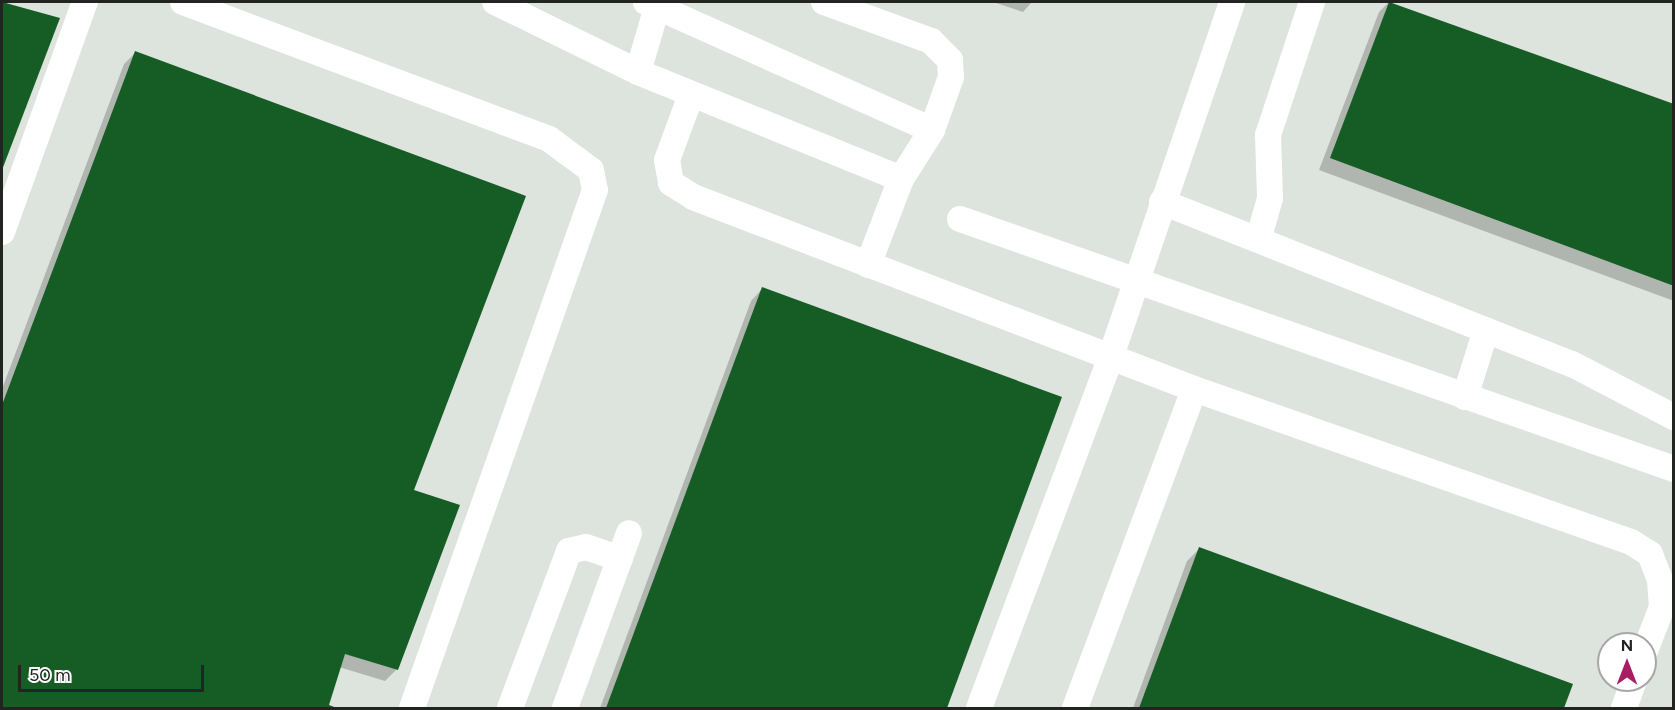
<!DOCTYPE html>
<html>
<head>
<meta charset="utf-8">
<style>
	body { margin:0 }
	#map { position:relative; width:1675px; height:710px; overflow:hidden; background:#dde3dd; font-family:Figtree,sans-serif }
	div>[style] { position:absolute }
	.shadow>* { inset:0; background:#0003 }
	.building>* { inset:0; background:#165d25 }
	.minor>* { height:26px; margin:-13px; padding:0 13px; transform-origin:13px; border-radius:13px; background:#fff }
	span { translate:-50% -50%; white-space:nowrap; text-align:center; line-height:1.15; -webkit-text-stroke:6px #fff; paint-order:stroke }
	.frame { position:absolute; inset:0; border:3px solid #222422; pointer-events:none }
	.north { position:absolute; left:1597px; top:632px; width:60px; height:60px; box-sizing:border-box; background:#fff; border:2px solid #a7a7a7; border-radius:50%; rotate:0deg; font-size:16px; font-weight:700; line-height:24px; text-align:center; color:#222422 }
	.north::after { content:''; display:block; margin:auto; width:21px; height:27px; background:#a81e62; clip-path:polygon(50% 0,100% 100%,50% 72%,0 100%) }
	.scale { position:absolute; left:18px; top:665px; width:186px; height:27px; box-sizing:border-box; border:3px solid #222422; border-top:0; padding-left:8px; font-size:18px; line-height:21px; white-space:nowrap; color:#222422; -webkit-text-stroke:4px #fff; paint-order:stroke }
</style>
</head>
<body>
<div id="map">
	<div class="shadow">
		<i style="clip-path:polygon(2px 2px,58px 19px,2px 166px)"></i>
		<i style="clip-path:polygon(993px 2px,1032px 2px,1023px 12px)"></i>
		<i style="clip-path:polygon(1389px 2px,1674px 106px,1674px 301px,1319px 170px,1379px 12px)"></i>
		<i style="clip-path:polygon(136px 52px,412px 491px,397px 669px,385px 681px,339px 667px,327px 706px,333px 708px,2px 708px,2px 389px,124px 64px)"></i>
		<i style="clip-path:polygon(762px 289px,1060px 398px,945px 708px,600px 708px,751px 301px)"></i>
		<i style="clip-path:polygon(1199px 549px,1571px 685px,1562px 708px,1133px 708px,1187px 561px)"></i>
	</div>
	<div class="building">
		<i style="clip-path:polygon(2px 2px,60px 18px,2px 170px)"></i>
		<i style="clip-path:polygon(1389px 2px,1674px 104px,1674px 286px,1330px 158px)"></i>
		<i style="clip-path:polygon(135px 51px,526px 196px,414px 490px,460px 505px,398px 670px,345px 654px,329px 705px,337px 708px,2px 708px,2px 405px)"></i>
		<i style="clip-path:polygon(762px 287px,1062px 397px,947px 708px,606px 708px)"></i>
		<i style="clip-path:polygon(1199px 547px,1573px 684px,1564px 708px,1139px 708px)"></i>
	</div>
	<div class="minor">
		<i style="left:183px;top:2px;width:391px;rotate:20.5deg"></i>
		<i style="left:549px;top:139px;width:52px;rotate:36.4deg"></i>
		<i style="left:591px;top:170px;width:20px;rotate:79deg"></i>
		<i style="left:595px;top:190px;width:549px;rotate:109.46deg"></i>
		<i style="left:495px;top:2px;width:159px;rotate:26.1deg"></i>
		<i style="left:638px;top:72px;width:284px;rotate:22.1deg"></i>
		<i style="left:646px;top:2px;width:313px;rotate:24.1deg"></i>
		<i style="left:824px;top:2px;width:114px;rotate:20deg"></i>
		<i style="left:931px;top:41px;width:27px;rotate:45deg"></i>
		<i style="left:950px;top:60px;width:17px;rotate:87deg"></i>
		<i style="left:951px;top:77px;width:56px;rotate:109.7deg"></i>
		<i style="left:932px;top:130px;width:58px;rotate:122.3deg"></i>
		<i style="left:901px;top:179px;width:92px;rotate:111deg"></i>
		<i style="left:638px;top:72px;width:68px;rotate:-73.7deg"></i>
		<i style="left:691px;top:95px;width:69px;rotate:110.3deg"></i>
		<i style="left:667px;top:160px;width:23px;rotate:80deg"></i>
		<i style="left:671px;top:183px;width:26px;rotate:32deg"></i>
		<i style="left:693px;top:197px;width:537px;rotate:20.97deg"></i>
		<i style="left:1194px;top:389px;width:463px;rotate:19.3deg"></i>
		<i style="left:1631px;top:542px;width:22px;rotate:32deg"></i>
		<i style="left:1650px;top:554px;width:28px;rotate:69deg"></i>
		<i style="left:1660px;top:580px;width:27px;rotate:86deg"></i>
		<i style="left:1662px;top:607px;width:47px;rotate:111.1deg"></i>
		<i style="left:1162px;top:202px;width:441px;rotate:21.6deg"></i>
		<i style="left:1572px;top:364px;width:115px;rotate:27.5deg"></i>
		<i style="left:960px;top:219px;width:757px;rotate:19.3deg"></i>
		<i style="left:2px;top:232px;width:245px;rotate:-70.2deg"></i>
		<i style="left:1259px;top:237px;width:41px;rotate:-74.2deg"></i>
		<i style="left:1270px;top:198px;width:63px;rotate:-91.8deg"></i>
		<i style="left:1268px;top:135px;width:140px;rotate:-71.7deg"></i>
		<i style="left:1465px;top:397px;width:70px;rotate:-72.6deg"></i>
		<i style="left:510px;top:708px;width:168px;rotate:-69.4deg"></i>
		<i style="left:569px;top:551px;width:17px;rotate:-13deg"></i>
		<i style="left:586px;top:547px;width:36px;rotate:19deg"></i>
		<i style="left:565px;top:708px;width:186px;rotate:-69.9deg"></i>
		<i style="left:979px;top:708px;width:376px;rotate:-69.4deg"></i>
		<i style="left:1111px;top:356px;width:374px;rotate:-71.1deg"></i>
		<i style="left:1075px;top:708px;width:340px;rotate:-69.5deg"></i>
		<i style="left:1624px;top:708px;width:30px;rotate:-70deg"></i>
	</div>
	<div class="frame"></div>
	<div class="north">N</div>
	<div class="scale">50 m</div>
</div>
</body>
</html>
